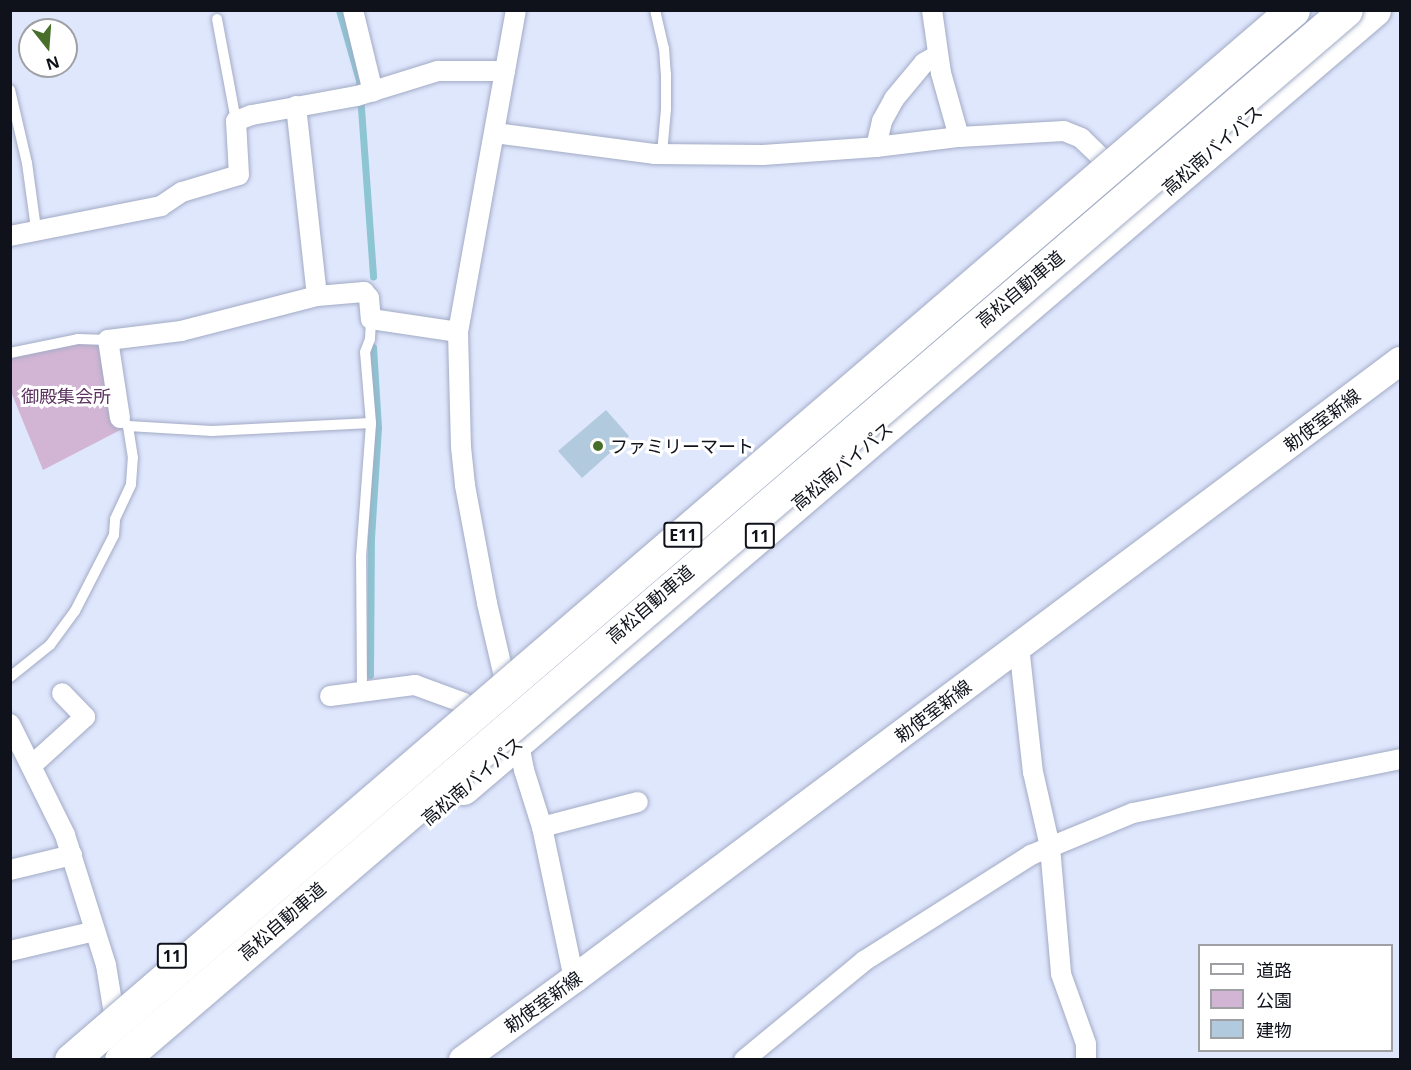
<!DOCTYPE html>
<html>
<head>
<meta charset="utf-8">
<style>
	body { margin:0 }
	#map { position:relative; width:1411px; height:1070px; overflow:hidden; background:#dfe7fd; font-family:"Noto Sans","Noto Sans JP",sans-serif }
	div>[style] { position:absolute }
	.green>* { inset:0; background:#d2b5d4 }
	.stream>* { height:7px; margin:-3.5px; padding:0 3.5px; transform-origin:3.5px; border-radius:3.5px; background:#8dc5d3 }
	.building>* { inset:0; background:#b1cade }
	.roads { filter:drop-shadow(0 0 2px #a2abc5) drop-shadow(0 0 2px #a2abc5) }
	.lane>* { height:10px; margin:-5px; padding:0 5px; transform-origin:5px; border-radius:5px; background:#fff }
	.street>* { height:20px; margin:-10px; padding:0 10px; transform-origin:10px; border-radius:10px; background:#fff }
	.secondary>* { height:28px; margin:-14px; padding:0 14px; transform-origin:14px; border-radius:14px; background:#fff }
	.highway>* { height:33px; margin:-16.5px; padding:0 16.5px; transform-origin:16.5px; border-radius:16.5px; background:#fff }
	.bridges { filter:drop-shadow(0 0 2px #a2abc5) drop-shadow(0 0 2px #a2abc5) }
	.highway-bridge>* { height:33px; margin:-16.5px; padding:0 16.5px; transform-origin:16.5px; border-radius:16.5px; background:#fff }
	.dots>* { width:16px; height:16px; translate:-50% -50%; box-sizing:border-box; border:3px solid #fff; border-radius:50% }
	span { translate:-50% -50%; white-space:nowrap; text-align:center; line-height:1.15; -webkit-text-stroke:6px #fff; paint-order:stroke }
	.shield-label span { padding:2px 4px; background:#fff; border:2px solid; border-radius:4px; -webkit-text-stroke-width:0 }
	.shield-label { font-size:16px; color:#0f121b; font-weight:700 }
	.street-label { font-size:18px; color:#0f121b }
	.park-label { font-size:18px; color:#5c325f }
	.poi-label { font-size:18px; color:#0f121b }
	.left { translate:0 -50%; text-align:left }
	.frame { position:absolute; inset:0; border:12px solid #0f121b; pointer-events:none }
	.legend { position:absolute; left:1198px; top:944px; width:195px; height:108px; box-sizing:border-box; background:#fff; border:2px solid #9fa0a4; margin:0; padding:8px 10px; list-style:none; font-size:18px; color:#0f121b }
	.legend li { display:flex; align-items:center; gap:12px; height:30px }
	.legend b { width:30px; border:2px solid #9fa0a4 }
	.north { position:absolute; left:18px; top:18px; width:60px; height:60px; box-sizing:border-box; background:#fff; border:2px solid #9fa0a4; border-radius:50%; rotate:163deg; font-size:16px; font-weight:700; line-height:24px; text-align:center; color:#0f121b }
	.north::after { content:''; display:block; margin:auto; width:21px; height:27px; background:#476f2a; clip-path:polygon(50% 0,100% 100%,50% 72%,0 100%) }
</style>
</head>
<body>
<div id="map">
	<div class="green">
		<i style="clip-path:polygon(108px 340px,128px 426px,43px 470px,11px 392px,10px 354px)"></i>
	</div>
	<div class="stream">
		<i style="left:339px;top:10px;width:73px;rotate:74.1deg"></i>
		<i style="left:359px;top:80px;width:197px;rotate:85.9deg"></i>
		<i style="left:370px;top:675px;width:137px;rotate:-89.6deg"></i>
		<i style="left:371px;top:538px;width:110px;rotate:-86.4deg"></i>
		<i style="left:378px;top:428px;width:81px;rotate:-93.5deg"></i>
	</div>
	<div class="building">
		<i style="clip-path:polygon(606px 410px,629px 436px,582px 478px,558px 451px)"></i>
	</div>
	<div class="roads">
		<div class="lane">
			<i style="left:655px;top:10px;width:39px;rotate:77deg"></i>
			<i style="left:664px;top:48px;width:26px;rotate:86deg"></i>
			<i style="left:666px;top:74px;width:35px;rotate:90deg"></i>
			<i style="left:666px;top:109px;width:45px;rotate:95.1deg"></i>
			<i style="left:217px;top:19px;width:104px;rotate:79.4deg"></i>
			<i style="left:10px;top:90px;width:75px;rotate:76.9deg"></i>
			<i style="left:27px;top:163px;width:67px;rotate:82.2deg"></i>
			<i style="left:10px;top:353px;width:69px;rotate:-11.6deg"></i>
			<i style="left:78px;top:339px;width:30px;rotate:2deg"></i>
			<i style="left:124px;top:422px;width:6px;rotate:45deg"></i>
			<i style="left:128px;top:426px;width:84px;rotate:3.4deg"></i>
			<i style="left:212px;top:431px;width:159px;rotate:-2.9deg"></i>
			<i style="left:10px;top:677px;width:51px;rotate:-38.7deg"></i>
			<i style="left:50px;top:645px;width:42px;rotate:-53.7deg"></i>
			<i style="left:75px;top:611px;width:85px;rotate:-62.8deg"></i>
			<i style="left:114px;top:535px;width:16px;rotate:-86deg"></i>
			<i style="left:115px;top:519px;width:38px;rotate:-65deg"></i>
			<i style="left:131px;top:484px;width:26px;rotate:-86deg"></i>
			<i style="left:133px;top:458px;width:32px;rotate:-99deg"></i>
			<i style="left:362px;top:691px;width:134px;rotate:-90.4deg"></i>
			<i style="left:361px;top:557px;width:134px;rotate:-85.7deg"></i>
			<i style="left:371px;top:423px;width:71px;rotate:-94.8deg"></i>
			<i style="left:365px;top:352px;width:14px;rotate:-69deg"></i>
			<i style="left:370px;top:339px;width:20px;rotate:-87deg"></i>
		</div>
		<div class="street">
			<i style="left:353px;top:10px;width:84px;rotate:76.3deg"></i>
			<i style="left:932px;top:10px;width:64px;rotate:81.9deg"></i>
			<i style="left:941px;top:73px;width:66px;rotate:74.3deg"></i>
			<i style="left:296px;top:106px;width:191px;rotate:83.7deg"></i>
			<i style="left:317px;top:296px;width:47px;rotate:-4.9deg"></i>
			<i style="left:364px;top:292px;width:8px;rotate:50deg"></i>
			<i style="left:369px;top:298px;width:21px;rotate:85deg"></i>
			<i style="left:371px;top:319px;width:88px;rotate:8.5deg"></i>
			<i style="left:495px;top:133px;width:160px;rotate:7.5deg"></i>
			<i style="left:654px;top:154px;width:109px;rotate:0.5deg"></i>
			<i style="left:763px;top:155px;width:113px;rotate:-4deg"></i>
			<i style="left:876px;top:147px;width:84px;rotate:-6.9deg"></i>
			<i style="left:959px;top:137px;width:105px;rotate:-3.3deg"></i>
			<i style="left:1064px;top:131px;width:18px;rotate:22deg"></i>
			<i style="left:1081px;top:138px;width:29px;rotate:44deg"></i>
			<i style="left:876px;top:147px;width:27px;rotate:-77deg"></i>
			<i style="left:882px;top:121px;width:25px;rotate:-61deg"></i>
			<i style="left:894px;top:99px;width:47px;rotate:-50.2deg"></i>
			<i style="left:924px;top:63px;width:16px;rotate:-30deg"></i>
			<i style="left:10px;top:236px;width:154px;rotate:-11.2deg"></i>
			<i style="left:161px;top:206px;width:25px;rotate:-34deg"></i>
			<i style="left:182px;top:192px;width:59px;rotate:-16.6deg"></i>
			<i style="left:239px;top:175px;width:54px;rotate:-93.2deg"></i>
			<i style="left:236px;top:121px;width:17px;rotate:-21deg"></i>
			<i style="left:252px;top:115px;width:107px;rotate:-10.3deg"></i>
			<i style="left:357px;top:96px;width:85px;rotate:-17.2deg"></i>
			<i style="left:438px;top:71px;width:67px"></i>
			<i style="left:120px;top:418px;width:79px;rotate:-98.7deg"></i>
			<i style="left:108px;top:340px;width:74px;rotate:-7deg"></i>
			<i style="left:181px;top:331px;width:140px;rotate:-14.4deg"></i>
			<i style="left:1019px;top:646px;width:127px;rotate:83.7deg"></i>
			<i style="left:1033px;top:772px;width:77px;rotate:77.2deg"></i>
			<i style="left:1050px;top:847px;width:127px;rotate:85deg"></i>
			<i style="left:1061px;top:974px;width:74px;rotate:70.3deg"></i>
			<i style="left:1086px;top:1044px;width:16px;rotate:90deg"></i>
			<i style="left:508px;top:694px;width:93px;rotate:-103deg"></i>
			<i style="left:487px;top:603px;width:120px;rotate:-100.6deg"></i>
			<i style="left:465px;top:485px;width:38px;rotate:-96deg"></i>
			<i style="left:461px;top:447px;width:115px;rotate:-91.5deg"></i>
			<i style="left:458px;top:332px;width:327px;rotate:-79.8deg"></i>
			<i style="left:330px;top:696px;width:86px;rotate:-7.4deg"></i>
			<i style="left:415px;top:685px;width:52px;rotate:20.2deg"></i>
			<i style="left:10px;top:724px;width:124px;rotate:63.6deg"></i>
			<i style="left:65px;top:835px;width:136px;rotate:72.5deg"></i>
			<i style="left:106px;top:965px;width:63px;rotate:80.8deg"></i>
			<i style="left:517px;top:734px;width:37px;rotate:79deg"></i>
			<i style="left:524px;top:770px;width:60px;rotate:72.5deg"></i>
			<i style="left:542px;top:827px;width:155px;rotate:78.1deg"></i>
			<i style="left:31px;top:766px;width:73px;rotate:-42.2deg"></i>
			<i style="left:85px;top:717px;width:33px;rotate:-134deg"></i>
			<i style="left:542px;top:827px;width:99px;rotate:-14.6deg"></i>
			<i style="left:10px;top:870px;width:64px;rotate:-13.6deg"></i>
			<i style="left:10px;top:951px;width:87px;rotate:-13.2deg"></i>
			<i style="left:744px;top:1060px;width:156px;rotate:-39.5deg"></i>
			<i style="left:864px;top:961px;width:198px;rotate:-32.4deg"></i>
			<i style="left:1031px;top:855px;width:110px;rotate:-22.4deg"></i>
			<i style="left:1133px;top:813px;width:272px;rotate:-11.4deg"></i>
		</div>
		<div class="secondary">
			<i style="left:463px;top:1060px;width:137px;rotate:-36.1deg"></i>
			<i style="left:574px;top:979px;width:1032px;rotate:-36.8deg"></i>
		</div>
		<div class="highway">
			<i style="left:463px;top:788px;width:1198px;rotate:-40.5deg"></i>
		</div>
	</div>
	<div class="bridges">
		<div class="highway-bridge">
			<i style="left:71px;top:1060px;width:1611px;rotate:-40.67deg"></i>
			<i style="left:121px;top:1060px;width:1613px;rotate:-40.6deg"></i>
		</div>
	</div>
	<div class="dots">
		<i style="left:598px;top:446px;background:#476f2a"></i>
	</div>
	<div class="shield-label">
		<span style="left:683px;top:535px">E11</span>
		<span style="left:760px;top:536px">11</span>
		<span style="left:172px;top:956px">11</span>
	</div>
	<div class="street-label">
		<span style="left:1212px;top:150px;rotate:-41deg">高松南バイパス</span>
		<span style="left:1020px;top:289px;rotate:-40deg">高松自動車道</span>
		<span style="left:1322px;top:420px;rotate:-37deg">勅使室新線</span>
		<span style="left:842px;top:466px;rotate:-40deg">高松南バイパス</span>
		<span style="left:650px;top:604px;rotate:-41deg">高松自動車道</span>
		<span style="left:933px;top:711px;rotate:-37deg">勅使室新線</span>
		<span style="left:472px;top:781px;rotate:-40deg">高松南バイパス</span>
		<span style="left:282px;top:921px;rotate:-41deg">高松自動車道</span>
		<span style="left:543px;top:1002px;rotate:-36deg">勅使室新線</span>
	</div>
	<div class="park-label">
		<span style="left:66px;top:396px">御殿集会所</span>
	</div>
	<div class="poi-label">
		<span class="left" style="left:610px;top:446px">ファミリーマート</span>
	</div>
	<div class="frame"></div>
	<ul class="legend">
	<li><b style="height:8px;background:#fff"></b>道路</li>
	<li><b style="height:16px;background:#d2b5d4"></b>公園</li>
	<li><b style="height:16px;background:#b1cade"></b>建物</li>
	</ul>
	<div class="north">N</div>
</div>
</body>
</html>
